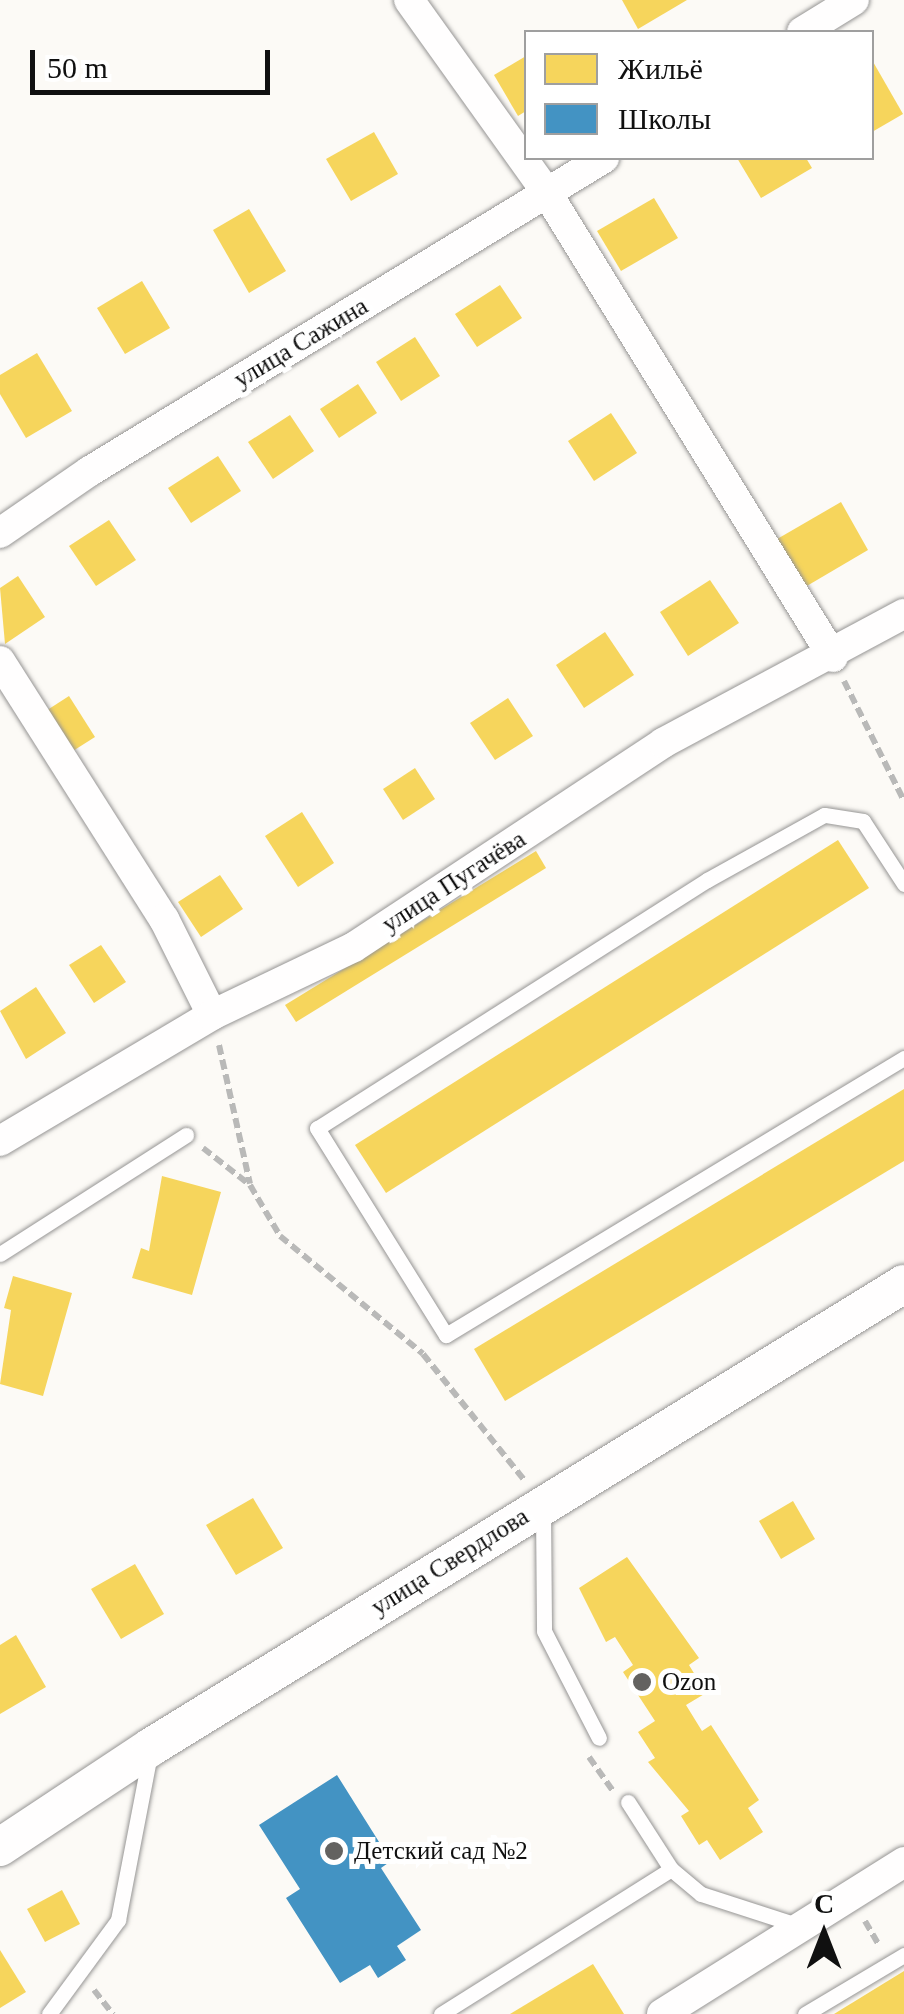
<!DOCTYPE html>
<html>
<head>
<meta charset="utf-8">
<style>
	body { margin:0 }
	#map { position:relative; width:904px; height:2014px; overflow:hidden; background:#fcfaf6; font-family:Georgia,serif }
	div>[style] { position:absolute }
	.homes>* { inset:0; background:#f6d55c }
	.schools>* { inset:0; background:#4393c3 }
	.path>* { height:6px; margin-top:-3px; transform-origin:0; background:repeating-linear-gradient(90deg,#b9b9b8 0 10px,transparent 0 15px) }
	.roads { filter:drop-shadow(0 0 2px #969594) drop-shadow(0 0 2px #969594) }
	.service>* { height:15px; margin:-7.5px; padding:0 7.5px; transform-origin:7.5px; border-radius:7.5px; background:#fffefe }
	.minor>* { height:30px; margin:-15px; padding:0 15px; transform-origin:15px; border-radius:15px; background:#fffefe }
	.tertiary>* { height:38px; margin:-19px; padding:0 19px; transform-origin:19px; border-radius:19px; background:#fffefe }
	.dots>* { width:28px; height:28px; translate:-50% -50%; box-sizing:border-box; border:5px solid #fff; border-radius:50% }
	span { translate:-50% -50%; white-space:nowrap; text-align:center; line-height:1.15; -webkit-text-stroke:10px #fff; paint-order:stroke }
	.street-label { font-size:25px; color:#101010 }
	.poi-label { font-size:25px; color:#101010 }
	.left { translate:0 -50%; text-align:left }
	.legend { position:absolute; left:524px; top:30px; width:350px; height:130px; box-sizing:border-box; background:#fff; border:2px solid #9f9f9f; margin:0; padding:12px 18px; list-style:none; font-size:30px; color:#101010 }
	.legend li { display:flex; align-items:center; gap:20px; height:50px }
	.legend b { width:50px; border:2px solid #9f9f9f }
	.north { position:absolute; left:774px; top:1884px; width:100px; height:100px; -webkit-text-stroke:8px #fff; paint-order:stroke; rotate:0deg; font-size:28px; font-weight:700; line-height:40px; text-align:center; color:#101010 }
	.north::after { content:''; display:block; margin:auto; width:35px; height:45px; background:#101010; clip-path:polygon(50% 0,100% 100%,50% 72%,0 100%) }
	.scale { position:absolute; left:30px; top:50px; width:240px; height:45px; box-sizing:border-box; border:5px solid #101010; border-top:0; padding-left:12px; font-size:30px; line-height:35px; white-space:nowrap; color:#101010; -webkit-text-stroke:8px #fff; paint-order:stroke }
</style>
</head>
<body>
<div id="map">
	<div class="homes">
		<i style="clip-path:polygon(622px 0,687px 0,638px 29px)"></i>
		<i style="clip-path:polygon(526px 56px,526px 111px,518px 116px,494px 75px)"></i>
		<i style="clip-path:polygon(872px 60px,903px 114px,872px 132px)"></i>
		<i style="clip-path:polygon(374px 132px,398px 174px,351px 201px,326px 159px)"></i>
		<i style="clip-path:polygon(737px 158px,806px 158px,812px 168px,761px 198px)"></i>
		<i style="clip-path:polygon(654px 198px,678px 238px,621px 271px,597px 231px)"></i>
		<i style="clip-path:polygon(249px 209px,286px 271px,249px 293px,213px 230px)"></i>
		<i style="clip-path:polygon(142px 281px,170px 328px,125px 354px,97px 308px)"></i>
		<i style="clip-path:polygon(500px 285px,522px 318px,477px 347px,455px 314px)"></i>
		<i style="clip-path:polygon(415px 337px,440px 376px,401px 401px,376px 362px)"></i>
		<i style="clip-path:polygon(37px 353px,72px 411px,26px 438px,0 394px,0 375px)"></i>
		<i style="clip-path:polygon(358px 384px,377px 413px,339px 438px,320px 409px)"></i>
		<i style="clip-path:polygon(611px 413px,637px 453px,594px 481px,568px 441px)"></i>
		<i style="clip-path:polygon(290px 415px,314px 451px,273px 479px,248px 442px)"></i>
		<i style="clip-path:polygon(218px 456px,241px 491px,191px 523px,168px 488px)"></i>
		<i style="clip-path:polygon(841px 502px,868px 550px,800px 590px,772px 542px)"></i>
		<i style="clip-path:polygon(109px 520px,136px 560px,96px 586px,69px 546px)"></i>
		<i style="clip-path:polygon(18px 576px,45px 617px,5px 644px,0 588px)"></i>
		<i style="clip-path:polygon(710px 580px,739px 623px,688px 656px,660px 612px)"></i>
		<i style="clip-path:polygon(605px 632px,634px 675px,584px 708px,556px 665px)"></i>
		<i style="clip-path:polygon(69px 696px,95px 737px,65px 756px,38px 716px)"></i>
		<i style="clip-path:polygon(508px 698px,533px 736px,495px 760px,470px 723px)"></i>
		<i style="clip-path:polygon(415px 768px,435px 799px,403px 820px,383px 789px)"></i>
		<i style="clip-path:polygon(302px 812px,334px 863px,298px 887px,265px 836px)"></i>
		<i style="clip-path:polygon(838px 840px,869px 888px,386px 1193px,355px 1145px)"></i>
		<i style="clip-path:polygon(536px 851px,546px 868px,296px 1022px,285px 1005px)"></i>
		<i style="clip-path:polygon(220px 875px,243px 909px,201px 937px,178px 902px)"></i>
		<i style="clip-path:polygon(101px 945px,126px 982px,94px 1003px,69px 965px)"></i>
		<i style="clip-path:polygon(36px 987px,66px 1033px,26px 1059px,0 1011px)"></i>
		<i style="clip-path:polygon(904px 1089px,904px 1161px,505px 1401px,474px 1349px)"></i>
		<i style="clip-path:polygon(162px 1176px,221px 1192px,192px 1295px,132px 1278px,141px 1248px,149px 1251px)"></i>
		<i style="clip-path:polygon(13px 1276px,72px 1293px,43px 1396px,0 1384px,11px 1310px,4px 1308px)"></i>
		<i style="clip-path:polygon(253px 1498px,283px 1548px,236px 1575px,206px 1525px)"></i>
		<i style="clip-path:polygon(793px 1501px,815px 1539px,781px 1559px,759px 1521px)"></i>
		<i style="clip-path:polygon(627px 1557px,699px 1658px,689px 1665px,706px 1693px,686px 1705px,702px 1731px,711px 1725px,759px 1800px,748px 1808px,763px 1832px,720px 1860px,707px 1840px,699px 1845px,681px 1816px,689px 1811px,648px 1762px,655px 1758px,638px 1732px,655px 1721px,623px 1672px,633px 1665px,615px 1637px,606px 1642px,579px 1588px)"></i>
		<i style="clip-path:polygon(135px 1564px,164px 1614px,121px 1639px,91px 1589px)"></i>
		<i style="clip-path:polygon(16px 1635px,46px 1687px,0 1714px,0 1645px)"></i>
		<i style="clip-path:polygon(62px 1890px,80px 1924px,45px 1942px,27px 1909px)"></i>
		<i style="clip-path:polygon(0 1950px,26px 1992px,0 2008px)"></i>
		<i style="clip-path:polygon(593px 1964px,624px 2014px,510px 2014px)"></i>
		<i style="clip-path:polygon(904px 1971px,904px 2014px,834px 2014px)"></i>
	</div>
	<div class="schools">
		<i style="clip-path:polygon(337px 1775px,391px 1861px,381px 1868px,421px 1930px,397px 1946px,406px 1960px,378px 1978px,370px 1965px,340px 1983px,286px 1898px,300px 1889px,259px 1825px)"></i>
	</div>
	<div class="path">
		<i style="left:844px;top:681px;width:134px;rotate:63.4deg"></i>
		<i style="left:219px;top:1045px;width:142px;rotate:77.4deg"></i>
		<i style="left:203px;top:1148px;width:60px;rotate:38.2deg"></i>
		<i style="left:250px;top:1185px;width:59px;rotate:59.5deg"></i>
		<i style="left:280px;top:1236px;width:185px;rotate:39.5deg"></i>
		<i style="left:423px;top:1354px;width:163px;rotate:51.2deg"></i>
		<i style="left:589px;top:1757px;width:42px;rotate:54.8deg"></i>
		<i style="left:865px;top:1921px;width:28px;rotate:60deg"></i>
		<i style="left:94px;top:1990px;width:31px;rotate:52deg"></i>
	</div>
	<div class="roads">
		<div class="service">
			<i style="left:904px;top:884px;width:75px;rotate:-123.1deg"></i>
			<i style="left:863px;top:821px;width:39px;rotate:-171deg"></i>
			<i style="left:824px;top:815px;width:134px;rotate:150.9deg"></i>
			<i style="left:707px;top:880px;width:462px;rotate:147.5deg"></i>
			<i style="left:317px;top:1128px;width:244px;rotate:58.1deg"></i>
			<i style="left:446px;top:1335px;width:535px;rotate:-31.17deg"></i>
			<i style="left:0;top:1254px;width:221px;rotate:-32.6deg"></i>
			<i style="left:543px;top:1510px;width:121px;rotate:89.5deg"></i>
			<i style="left:544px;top:1631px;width:120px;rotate:62.8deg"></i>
			<i style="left:628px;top:1802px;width:80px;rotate:57.3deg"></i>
			<i style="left:49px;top:2014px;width:117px;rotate:-53.7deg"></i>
			<i style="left:118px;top:1920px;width:169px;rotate:-79.1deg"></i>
			<i style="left:441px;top:2014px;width:272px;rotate:-32.2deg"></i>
			<i style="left:671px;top:1869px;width:39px;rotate:40deg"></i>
			<i style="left:701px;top:1894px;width:101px;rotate:17.9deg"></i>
			<i style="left:805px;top:2014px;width:115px;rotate:-30.8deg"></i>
		</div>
		<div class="minor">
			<i style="left:409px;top:0;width:237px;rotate:54.4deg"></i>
			<i style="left:547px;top:193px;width:545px;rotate:58.35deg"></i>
			<i style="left:802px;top:32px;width:61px;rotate:-31.6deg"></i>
			<i style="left:0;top:533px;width:109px;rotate:-34.6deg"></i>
			<i style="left:90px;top:471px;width:602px;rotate:-31.34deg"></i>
			<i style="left:0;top:661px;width:306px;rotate:57.6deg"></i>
			<i style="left:164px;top:919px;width:107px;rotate:63.4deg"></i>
			<i style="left:0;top:1141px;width:247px;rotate:-30.7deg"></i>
			<i style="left:212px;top:1015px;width:157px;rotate:-25.6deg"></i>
			<i style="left:354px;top:947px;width:370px;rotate:-33.4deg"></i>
			<i style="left:663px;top:743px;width:273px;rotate:-28.2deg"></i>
			<i style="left:662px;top:2014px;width:286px;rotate:-32.1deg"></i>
		</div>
		<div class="tertiary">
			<i style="left:0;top:1847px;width:181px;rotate:-33.5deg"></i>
			<i style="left:151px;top:1747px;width:884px;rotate:-31.59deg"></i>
		</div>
	</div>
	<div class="dots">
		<i style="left:642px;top:1682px;background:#636260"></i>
		<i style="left:334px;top:1851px;background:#636260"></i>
	</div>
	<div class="street-label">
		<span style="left:301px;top:343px;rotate:-31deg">улица Сажина</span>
		<span style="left:454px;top:882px;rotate:-33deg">улица Пугачёва</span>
		<span style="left:450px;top:1562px;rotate:-32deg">улица Свердлова</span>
	</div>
	<div class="poi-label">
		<span class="left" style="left:662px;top:1682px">Ozon</span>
		<span class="left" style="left:354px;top:1851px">Детский сад №2</span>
	</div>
	<ul class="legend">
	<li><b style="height:28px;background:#f6d55c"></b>Жильё</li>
	<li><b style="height:28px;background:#4393c3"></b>Школы</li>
	</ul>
	<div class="north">С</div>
	<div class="scale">50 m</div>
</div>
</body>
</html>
